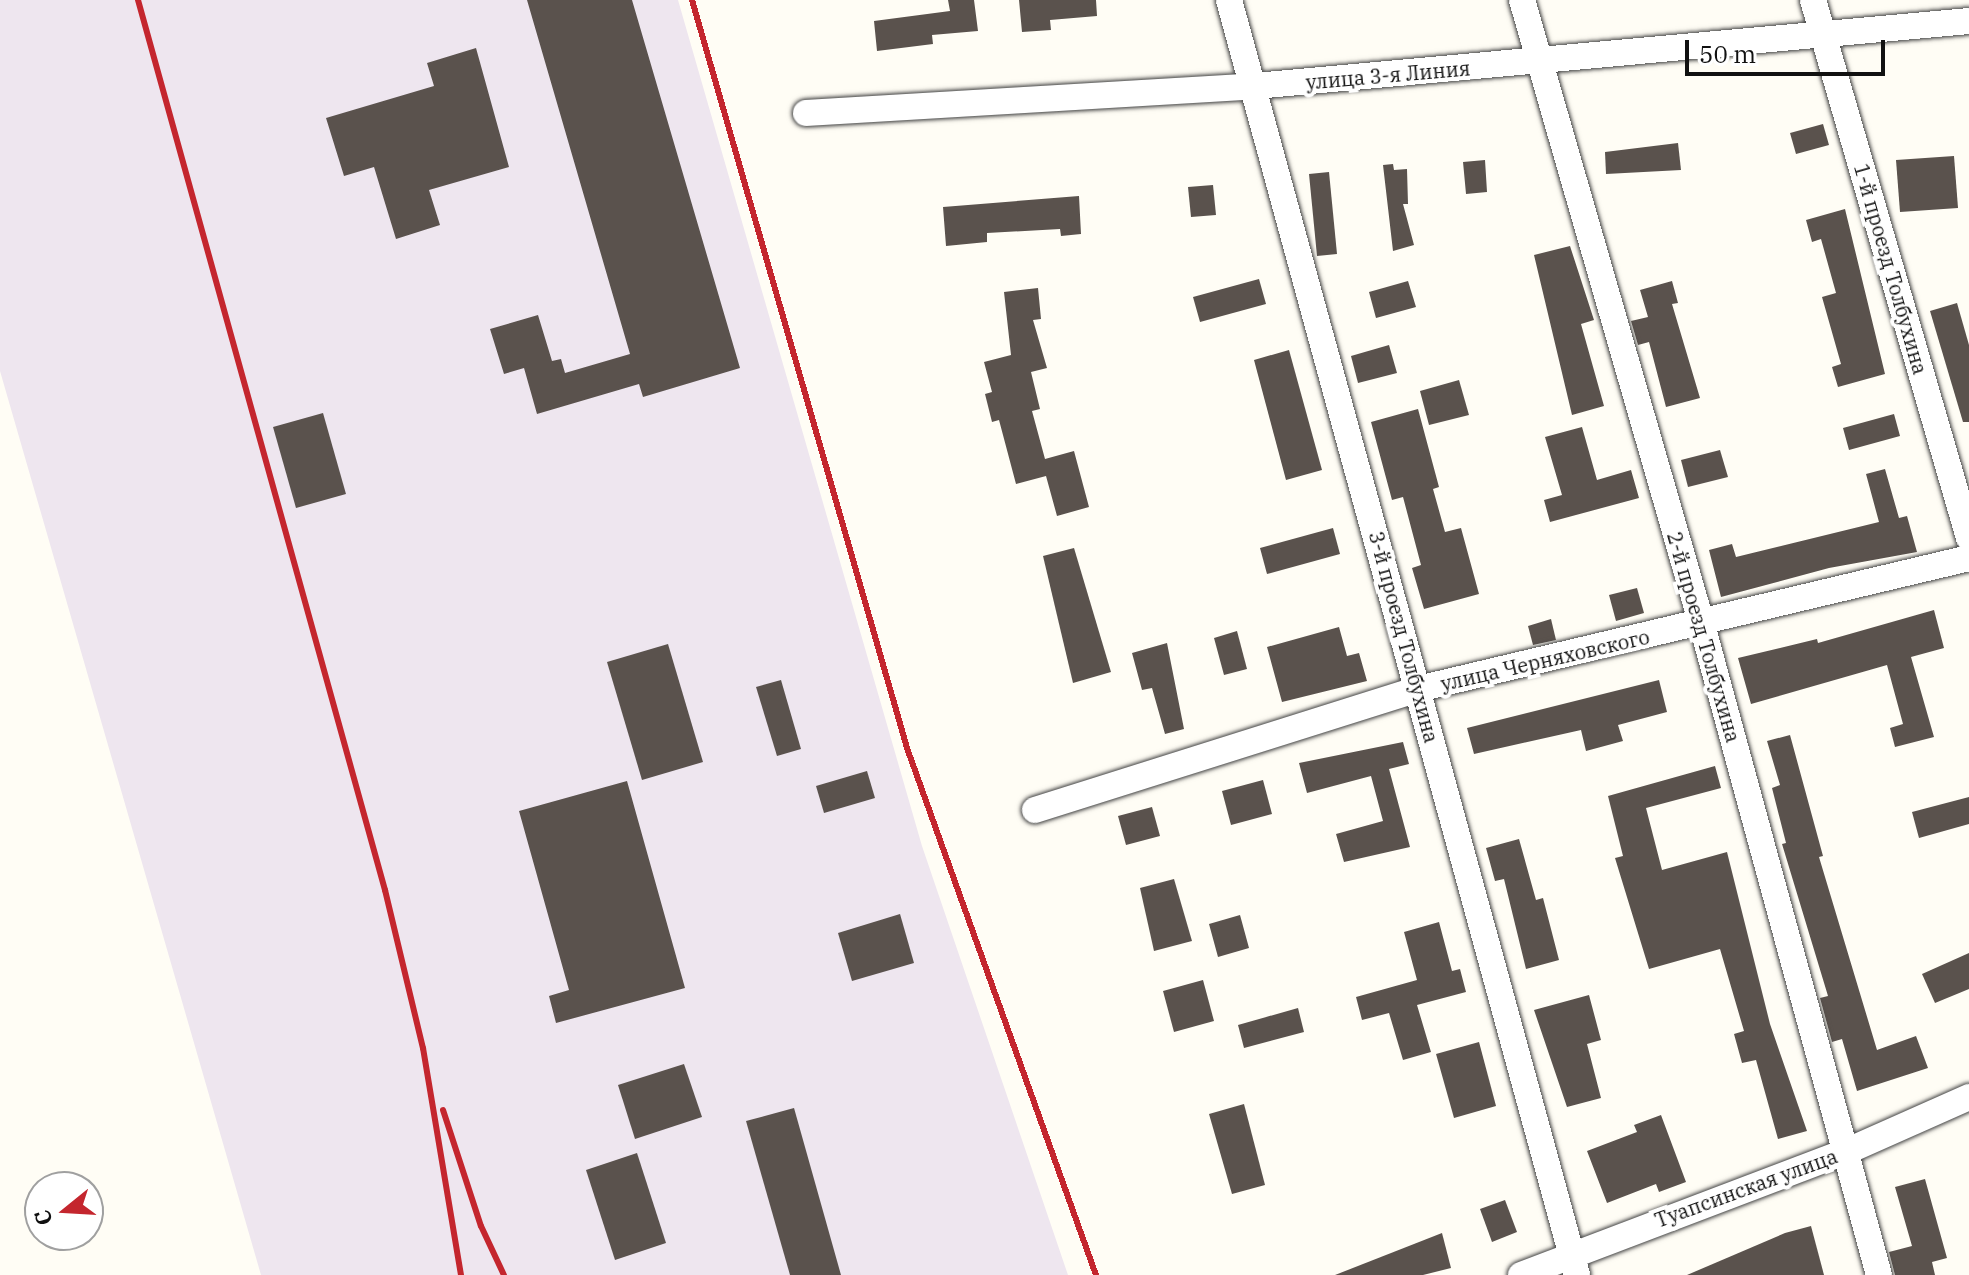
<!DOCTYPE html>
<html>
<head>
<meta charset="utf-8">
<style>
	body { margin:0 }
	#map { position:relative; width:1969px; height:1275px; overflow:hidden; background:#fffdf5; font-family:"IBM Plex Serif",serif }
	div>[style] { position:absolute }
	.industrial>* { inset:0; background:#eee6ef }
	.building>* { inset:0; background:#5a524d }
	.roads { filter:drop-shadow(0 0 2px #444) drop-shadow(0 0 2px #444) }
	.street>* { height:26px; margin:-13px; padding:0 13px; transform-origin:13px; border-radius:13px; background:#fff }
	.rail>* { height:6px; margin:-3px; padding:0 3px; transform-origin:3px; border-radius:3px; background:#c4262e }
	span { translate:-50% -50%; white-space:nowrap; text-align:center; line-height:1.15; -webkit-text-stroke:8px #fff; paint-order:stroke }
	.street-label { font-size:20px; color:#111 }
	.north { position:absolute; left:24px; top:1171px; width:80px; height:80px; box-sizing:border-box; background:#fff; border:2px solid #a0a0a0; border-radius:50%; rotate:252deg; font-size:22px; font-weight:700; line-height:32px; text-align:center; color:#111 }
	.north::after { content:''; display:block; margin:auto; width:28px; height:36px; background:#c4262e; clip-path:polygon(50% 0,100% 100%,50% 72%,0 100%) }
	.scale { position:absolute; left:1685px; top:40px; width:200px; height:36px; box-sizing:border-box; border:4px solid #111; border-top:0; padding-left:10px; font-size:24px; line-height:28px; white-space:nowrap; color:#111; -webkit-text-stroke:6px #fff; paint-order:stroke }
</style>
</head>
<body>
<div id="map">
	<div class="industrial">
		<i style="clip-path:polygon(0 0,678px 0,922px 846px,1068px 1275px,261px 1275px,0 371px)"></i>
	</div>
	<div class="building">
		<i style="clip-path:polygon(527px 0,632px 0,740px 368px,643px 397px,639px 384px,537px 414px,524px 368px,504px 374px,490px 329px,538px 315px,552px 361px,561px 359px,565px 373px,630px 354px)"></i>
		<i style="clip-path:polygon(948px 0,974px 0,978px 31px,932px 35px,933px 44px,877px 51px,874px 21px,950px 11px)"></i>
		<i style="clip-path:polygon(1019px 0,1096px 0,1097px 16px,1050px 20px,1051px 30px,1022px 32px)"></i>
		<i style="clip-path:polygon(476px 48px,509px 167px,429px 190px,440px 225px,396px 239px,374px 167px,344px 176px,326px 118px,434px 86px,427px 63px)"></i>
		<i style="clip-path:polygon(1823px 124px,1829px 145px,1796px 154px,1790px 133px)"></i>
		<i style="clip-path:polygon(1678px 143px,1681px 170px,1606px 174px,1605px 152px)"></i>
		<i style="clip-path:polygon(1954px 156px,1958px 208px,1900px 212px,1896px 160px)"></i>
		<i style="clip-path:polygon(1485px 160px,1487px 192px,1466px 194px,1463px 162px)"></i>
		<i style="clip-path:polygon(1393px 164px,1394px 170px,1407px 169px,1408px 204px,1403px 204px,1414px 245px,1393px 251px,1383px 165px)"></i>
		<i style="clip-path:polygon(1329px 172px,1337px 254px,1317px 256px,1309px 174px)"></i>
		<i style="clip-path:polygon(1213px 185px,1216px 215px,1191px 217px,1188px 187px)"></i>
		<i style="clip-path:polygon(1079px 196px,1081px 234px,1061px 236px,1060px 229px,987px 233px,987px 242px,946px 246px,943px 207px)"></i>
		<i style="clip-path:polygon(1845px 209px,1885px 374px,1838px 387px,1832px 367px,1841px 364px,1822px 297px,1836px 293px,1821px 239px,1812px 242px,1806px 220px)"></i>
		<i style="clip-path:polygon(1570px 246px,1594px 320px,1581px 324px,1604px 406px,1572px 415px,1534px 255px)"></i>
		<i style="clip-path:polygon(1259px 279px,1266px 304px,1200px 322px,1193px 297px)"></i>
		<i style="clip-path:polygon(1408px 281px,1416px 307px,1376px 318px,1369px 292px)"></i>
		<i style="clip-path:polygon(1672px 281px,1678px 303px,1672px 304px,1700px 398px,1666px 407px,1649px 342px,1638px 345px,1631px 321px,1648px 317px,1640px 290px)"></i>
		<i style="clip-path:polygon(1038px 288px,1041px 319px,1033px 320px,1047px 368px,1031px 372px,1040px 409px,1032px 411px,1045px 459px,1074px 451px,1089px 507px,1057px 516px,1046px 476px,1016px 484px,999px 420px,992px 422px,985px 394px,992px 392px,984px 362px,1011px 355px,1004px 292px)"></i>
		<i style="clip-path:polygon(1957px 303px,1969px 345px,1969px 422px,1963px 422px,1930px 311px)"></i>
		<i style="clip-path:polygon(1389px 345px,1397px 373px,1358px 383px,1351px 356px)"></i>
		<i style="clip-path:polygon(1289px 350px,1322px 470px,1286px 480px,1254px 360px)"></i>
		<i style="clip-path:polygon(1459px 380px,1469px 415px,1429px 425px,1420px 391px)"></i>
		<i style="clip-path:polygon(1418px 409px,1439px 487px,1433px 489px,1445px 532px,1461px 528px,1479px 594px,1424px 609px,1412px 568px,1421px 565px,1403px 497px,1392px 500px,1371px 422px)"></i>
		<i style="clip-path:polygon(323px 413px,346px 494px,296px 508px,273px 427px)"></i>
		<i style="clip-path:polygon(1894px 414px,1900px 436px,1849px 450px,1843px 428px)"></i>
		<i style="clip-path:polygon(1582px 427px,1597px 480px,1631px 470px,1639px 498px,1550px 522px,1544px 500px,1562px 495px,1545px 437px)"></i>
		<i style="clip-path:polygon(1720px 450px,1728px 477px,1688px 487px,1681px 460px)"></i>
		<i style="clip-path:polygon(1885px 469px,1899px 518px,1907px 516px,1917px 552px,1829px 568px,1721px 597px,1709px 550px,1732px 544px,1736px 557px,1879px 522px,1866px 474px)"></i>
		<i style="clip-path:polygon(1333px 528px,1340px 554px,1267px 574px,1260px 548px)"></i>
		<i style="clip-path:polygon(1074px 548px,1111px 672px,1073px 683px,1043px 556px)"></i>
		<i style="clip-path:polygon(1637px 588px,1644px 613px,1616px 621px,1609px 595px)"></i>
		<i style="clip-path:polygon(1934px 610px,1944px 648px,1911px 657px,1934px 737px,1895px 747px,1890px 728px,1903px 724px,1887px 665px,1751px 704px,1738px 658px,1817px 639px,1818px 643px)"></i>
		<i style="clip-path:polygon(1551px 619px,1556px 640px,1533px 645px,1528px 626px)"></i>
		<i style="clip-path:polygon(1339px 627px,1347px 656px,1359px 653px,1367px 681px,1282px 702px,1267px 647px)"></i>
		<i style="clip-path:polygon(1237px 631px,1247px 669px,1224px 675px,1214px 638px)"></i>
		<i style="clip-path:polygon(1167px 643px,1184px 729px,1165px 734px,1152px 688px,1142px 690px,1132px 653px)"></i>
		<i style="clip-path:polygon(668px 644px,703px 762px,642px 780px,607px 662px)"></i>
		<i style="clip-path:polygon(781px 680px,801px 749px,777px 756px,756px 687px)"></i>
		<i style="clip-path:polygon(1659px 680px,1667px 712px,1618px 725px,1623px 741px,1586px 751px,1581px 730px,1474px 754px,1467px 728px)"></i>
		<i style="clip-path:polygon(1790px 735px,1823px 856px,1819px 857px,1877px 1050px,1916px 1036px,1928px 1068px,1857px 1091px,1842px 1039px,1832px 1042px,1820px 998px,1828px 996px,1782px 844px,1786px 843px,1772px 788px,1780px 785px,1767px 741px)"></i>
		<i style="clip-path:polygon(1403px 742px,1409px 764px,1389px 769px,1410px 847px,1344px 862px,1336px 834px,1383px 821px,1371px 776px,1307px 793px,1299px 763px)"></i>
		<i style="clip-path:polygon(1715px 766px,1721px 788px,1646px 808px,1662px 870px,1727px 852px,1770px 1024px,1807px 1131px,1778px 1139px,1756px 1060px,1742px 1063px,1734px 1034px,1744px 1031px,1720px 949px,1649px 969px,1615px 858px,1623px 856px,1608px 796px)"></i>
		<i style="clip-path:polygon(867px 771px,875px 798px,824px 813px,816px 786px)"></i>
		<i style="clip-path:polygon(1263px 780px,1272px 814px,1231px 825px,1222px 791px)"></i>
		<i style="clip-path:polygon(627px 781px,685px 988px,556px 1023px,549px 996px,569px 990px,519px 811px)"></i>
		<i style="clip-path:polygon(1969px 797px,1969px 824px,1919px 838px,1912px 812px)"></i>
		<i style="clip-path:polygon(1152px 807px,1160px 836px,1126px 845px,1118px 816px)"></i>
		<i style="clip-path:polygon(1519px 839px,1536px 900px,1543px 898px,1559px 960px,1526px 969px,1504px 879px,1495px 881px,1486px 848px)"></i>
		<i style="clip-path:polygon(1174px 879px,1192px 941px,1154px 951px,1140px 888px)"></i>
		<i style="clip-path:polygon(900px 914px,914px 963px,852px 981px,838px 933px)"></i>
		<i style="clip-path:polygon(1240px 915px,1249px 948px,1218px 957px,1209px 924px)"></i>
		<i style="clip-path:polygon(1439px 922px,1452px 971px,1460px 969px,1466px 992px,1417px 1005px,1431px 1052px,1403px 1060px,1389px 1013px,1362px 1020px,1356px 997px,1417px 980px,1404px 932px)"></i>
		<i style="clip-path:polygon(1969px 953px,1969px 989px,1935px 1003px,1922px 974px)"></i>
		<i style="clip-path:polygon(1203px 980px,1214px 1021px,1174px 1032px,1163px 991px)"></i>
		<i style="clip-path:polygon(1589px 995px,1601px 1040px,1587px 1044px,1601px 1098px,1567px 1107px,1534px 1010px)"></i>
		<i style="clip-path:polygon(1298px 1008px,1304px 1032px,1244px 1048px,1238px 1025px)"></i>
		<i style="clip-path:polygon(1479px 1042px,1496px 1106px,1454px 1118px,1436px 1054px)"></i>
		<i style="clip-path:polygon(684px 1064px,702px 1117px,635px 1139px,618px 1085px)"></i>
		<i style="clip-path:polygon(1244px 1104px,1265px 1185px,1232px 1194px,1209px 1114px)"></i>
		<i style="clip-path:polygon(794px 1108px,841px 1275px,790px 1275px,746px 1121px)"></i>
		<i style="clip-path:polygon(1661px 1115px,1686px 1182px,1659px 1192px,1656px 1184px,1607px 1203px,1587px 1151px,1637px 1132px,1634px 1125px)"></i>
		<i style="clip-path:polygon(637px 1153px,666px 1243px,615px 1260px,586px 1170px)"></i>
		<i style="clip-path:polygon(1925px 1179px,1947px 1258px,1932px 1262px,1935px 1275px,1895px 1275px,1889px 1252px,1912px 1246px,1895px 1187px)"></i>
		<i style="clip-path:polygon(1505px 1200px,1517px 1232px,1492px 1242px,1480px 1209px)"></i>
		<i style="clip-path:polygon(1811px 1226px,1824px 1275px,1687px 1275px,1785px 1233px)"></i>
		<i style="clip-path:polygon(1442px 1233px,1451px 1268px,1423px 1275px,1335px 1275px)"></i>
	</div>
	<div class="roads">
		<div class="street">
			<i style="left:1229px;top:0;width:1322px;rotate:74.73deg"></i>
			<i style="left:1522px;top:0;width:650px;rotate:73.93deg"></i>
			<i style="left:1702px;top:625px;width:674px;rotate:74.77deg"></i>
			<i style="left:1813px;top:0;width:560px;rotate:73.83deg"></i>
			<i style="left:806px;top:113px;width:450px;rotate:-3.4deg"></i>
			<i style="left:1255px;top:86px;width:717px;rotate:-5.2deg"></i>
			<i style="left:1035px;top:810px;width:402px;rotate:-17.5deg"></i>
			<i style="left:1418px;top:689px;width:566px;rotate:-13.37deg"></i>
			<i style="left:1521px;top:1275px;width:347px;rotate:-20.8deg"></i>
			<i style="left:1845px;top:1152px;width:136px;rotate:-23.9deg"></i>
		</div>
	</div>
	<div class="rail">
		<i style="left:138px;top:0;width:924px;rotate:74.49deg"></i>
		<i style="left:385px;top:890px;width:163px;rotate:76.5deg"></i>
		<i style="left:423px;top:1048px;width:230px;rotate:80.5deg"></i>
		<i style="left:692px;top:0;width:778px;rotate:73.96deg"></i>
		<i style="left:907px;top:748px;width:560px;rotate:70.27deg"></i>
		<i style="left:443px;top:1110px;width:122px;rotate:71.9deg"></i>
		<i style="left:481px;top:1226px;width:54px;rotate:64.9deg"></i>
	</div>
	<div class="street-label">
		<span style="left:1388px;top:75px;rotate:-5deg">улица 3-я Линия</span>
		<span style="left:1891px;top:269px;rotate:74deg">1-й проезд Толбухина</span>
		<span style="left:1404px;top:637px;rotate:75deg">3-й проезд Толбухина</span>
		<span style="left:1704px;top:637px;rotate:74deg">2-й проезд Толбухина</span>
		<span style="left:1545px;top:660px;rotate:-13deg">улица Черняховского</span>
		<span style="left:1746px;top:1188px;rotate:-20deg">Туапсинская улица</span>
	</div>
	<div class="north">С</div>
	<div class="scale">50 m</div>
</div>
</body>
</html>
